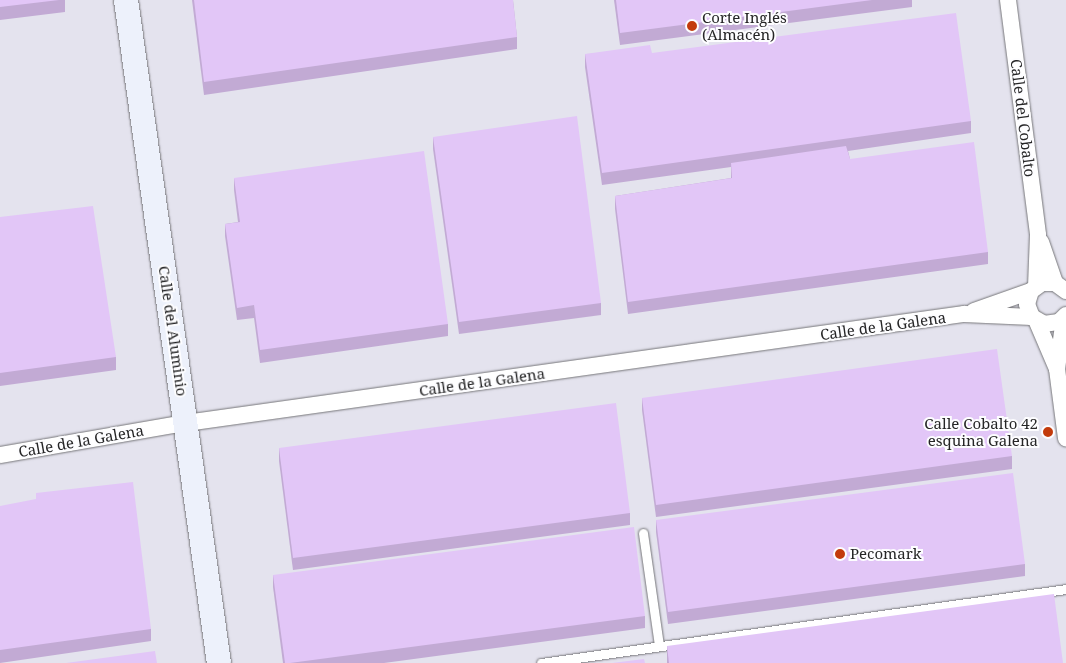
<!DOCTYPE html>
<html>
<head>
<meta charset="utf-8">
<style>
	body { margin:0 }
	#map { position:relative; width:1066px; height:663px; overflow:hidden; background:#efeff3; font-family:"Noto Serif",serif }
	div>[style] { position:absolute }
	.built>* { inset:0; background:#e4e3ee }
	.roads { filter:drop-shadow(0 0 1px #767679) drop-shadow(0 0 1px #767679) }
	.lane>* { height:9px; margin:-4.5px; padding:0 4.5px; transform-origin:4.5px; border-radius:4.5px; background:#fff }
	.street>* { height:16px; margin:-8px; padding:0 8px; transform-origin:8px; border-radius:8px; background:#fff }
	.secondary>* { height:24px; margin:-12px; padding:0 12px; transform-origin:12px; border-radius:12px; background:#edf1fb }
	.wall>* { inset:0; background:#c2aad4 }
	.building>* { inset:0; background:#e2c6f7 }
	.dots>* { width:14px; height:14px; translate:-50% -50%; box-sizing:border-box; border:2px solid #fdfdff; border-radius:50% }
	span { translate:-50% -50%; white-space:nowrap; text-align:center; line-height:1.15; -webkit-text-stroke:4px #fdfdff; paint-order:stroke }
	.poi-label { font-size:15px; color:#252526 }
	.left { translate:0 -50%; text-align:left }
	.right { translate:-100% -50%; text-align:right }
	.street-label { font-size:15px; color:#252526 }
</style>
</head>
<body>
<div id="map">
	<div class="built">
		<i style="clip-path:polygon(0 0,1066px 0,1066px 663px,0 663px)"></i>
	</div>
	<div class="roads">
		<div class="lane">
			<i style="left:643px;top:533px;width:114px;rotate:81.9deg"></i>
			<i style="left:541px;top:663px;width:530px;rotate:-8.02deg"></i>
		</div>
		<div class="street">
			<i style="left:1008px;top:0;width:237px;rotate:82.7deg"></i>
			<i style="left:1038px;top:235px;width:51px;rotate:92.2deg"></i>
			<i style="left:1041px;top:242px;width:43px;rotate:71.1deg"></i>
			<i style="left:1066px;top:291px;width:14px;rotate:-144deg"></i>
			<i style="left:1055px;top:283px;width:13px;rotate:180deg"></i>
			<i style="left:1042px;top:283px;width:14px;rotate:144deg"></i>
			<i style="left:1031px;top:291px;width:14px;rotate:107deg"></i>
			<i style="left:1027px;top:304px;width:14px;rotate:69deg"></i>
			<i style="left:1032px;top:317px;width:14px;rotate:30deg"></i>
			<i style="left:1044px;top:324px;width:15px;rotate:-8deg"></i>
			<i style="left:1059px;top:322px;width:10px;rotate:-45deg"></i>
			<i style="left:974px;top:311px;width:60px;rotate:-19.3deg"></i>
			<i style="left:1064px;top:318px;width:51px;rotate:97.8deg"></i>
			<i style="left:1057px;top:369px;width:70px;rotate:82.6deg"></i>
			<i style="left:1037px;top:322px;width:51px;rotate:66.9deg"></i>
			<i style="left:0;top:455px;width:189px;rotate:-9.8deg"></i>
			<i style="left:186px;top:423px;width:786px;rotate:-7.98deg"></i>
			<i style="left:964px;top:314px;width:68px;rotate:2.5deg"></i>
		</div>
		<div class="secondary">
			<i style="left:126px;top:0;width:669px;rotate:82.02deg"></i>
		</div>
	</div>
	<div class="wall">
		<i style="clip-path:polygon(0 0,65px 0,65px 12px,0 20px)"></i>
		<i style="clip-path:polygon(192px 0,513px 0,517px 37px,517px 49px,204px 95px)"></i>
		<i style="clip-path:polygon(614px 0,912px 0,912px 7px,620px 45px)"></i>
		<i style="clip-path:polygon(652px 53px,971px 121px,971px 133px,848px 151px,850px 159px,988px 252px,988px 264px,628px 314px,615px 209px,615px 196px,731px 178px,731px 167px,602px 185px,585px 67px,585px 54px)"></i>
		<i style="clip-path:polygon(433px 137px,601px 303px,601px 315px,459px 334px,433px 149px)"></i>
		<i style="clip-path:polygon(234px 178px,448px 324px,448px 336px,260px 363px,254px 318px,237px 320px,225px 236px,225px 224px,238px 222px,234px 190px)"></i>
		<i style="clip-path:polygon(0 217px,116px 357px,116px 370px,0 386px)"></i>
		<i style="clip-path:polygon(642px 398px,1012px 456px,1012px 469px,656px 517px,642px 410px)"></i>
		<i style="clip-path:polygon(279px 448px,630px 513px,630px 525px,293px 570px,279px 461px)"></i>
		<i style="clip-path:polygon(0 506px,151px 629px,151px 641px,0 663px)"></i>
		<i style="clip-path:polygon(656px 520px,1025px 564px,1025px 576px,668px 624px,656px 532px)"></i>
		<i style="clip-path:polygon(273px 575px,645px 616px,645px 628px,384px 663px,283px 663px,273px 587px)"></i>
		<i style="clip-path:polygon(667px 646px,1063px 663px,667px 663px)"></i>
	</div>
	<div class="building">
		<i style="clip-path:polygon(0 0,59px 0,0 7px)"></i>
		<i style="clip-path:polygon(194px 0,513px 0,517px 37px,204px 82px)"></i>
		<i style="clip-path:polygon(616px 0,872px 0,620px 33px)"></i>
		<i style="clip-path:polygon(956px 13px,971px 121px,602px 173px,585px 54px,650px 45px,652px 53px)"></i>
		<i style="clip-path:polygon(577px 116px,601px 303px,459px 322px,433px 137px)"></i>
		<i style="clip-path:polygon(974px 142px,988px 252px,628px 302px,615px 196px,732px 178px,731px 163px,846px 146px,850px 159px)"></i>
		<i style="clip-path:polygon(424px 151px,448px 324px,260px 350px,254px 305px,237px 308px,225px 224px,240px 222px,234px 178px)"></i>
		<i style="clip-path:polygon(93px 206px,116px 357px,0 373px,0 217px)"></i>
		<i style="clip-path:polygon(997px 349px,1012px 456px,656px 505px,642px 398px)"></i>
		<i style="clip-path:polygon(616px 403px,630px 513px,293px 558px,279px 448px)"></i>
		<i style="clip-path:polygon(1013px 473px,1025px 564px,668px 612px,656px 520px)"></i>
		<i style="clip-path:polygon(133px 482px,151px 629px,0 650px,0 506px,36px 499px,36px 493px)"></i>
		<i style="clip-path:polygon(634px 527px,645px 616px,290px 663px,285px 663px,273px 575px)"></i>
		<i style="clip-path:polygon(1054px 594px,1063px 663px,669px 663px,667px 646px)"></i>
		<i style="clip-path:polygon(155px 651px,157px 663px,66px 663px)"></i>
		<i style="clip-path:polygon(644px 659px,645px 663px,612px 663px)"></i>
	</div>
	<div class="dots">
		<i style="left:692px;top:26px;background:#c33b0c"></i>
		<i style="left:1048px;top:432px;background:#c33b0c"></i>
		<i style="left:840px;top:554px;background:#c33b0c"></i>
	</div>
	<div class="poi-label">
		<span class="left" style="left:702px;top:26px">Corte Inglés<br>(Almacén)</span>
		<span class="right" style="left:1038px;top:432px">Calle Cobalto 42<br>esquina Galena</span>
		<span class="left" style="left:850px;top:554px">Pecomark</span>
	</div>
	<div class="street-label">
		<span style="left:1023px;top:118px;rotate:83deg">Calle del Cobalto</span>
		<span style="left:883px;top:326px;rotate:-8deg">Calle de la Galena</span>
		<span style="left:173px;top:331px;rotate:82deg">Calle del Aluminio</span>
		<span style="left:482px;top:382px;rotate:-8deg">Calle de la Galena</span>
		<span style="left:81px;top:441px;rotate:-10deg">Calle de la Galena</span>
	</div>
</div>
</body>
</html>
